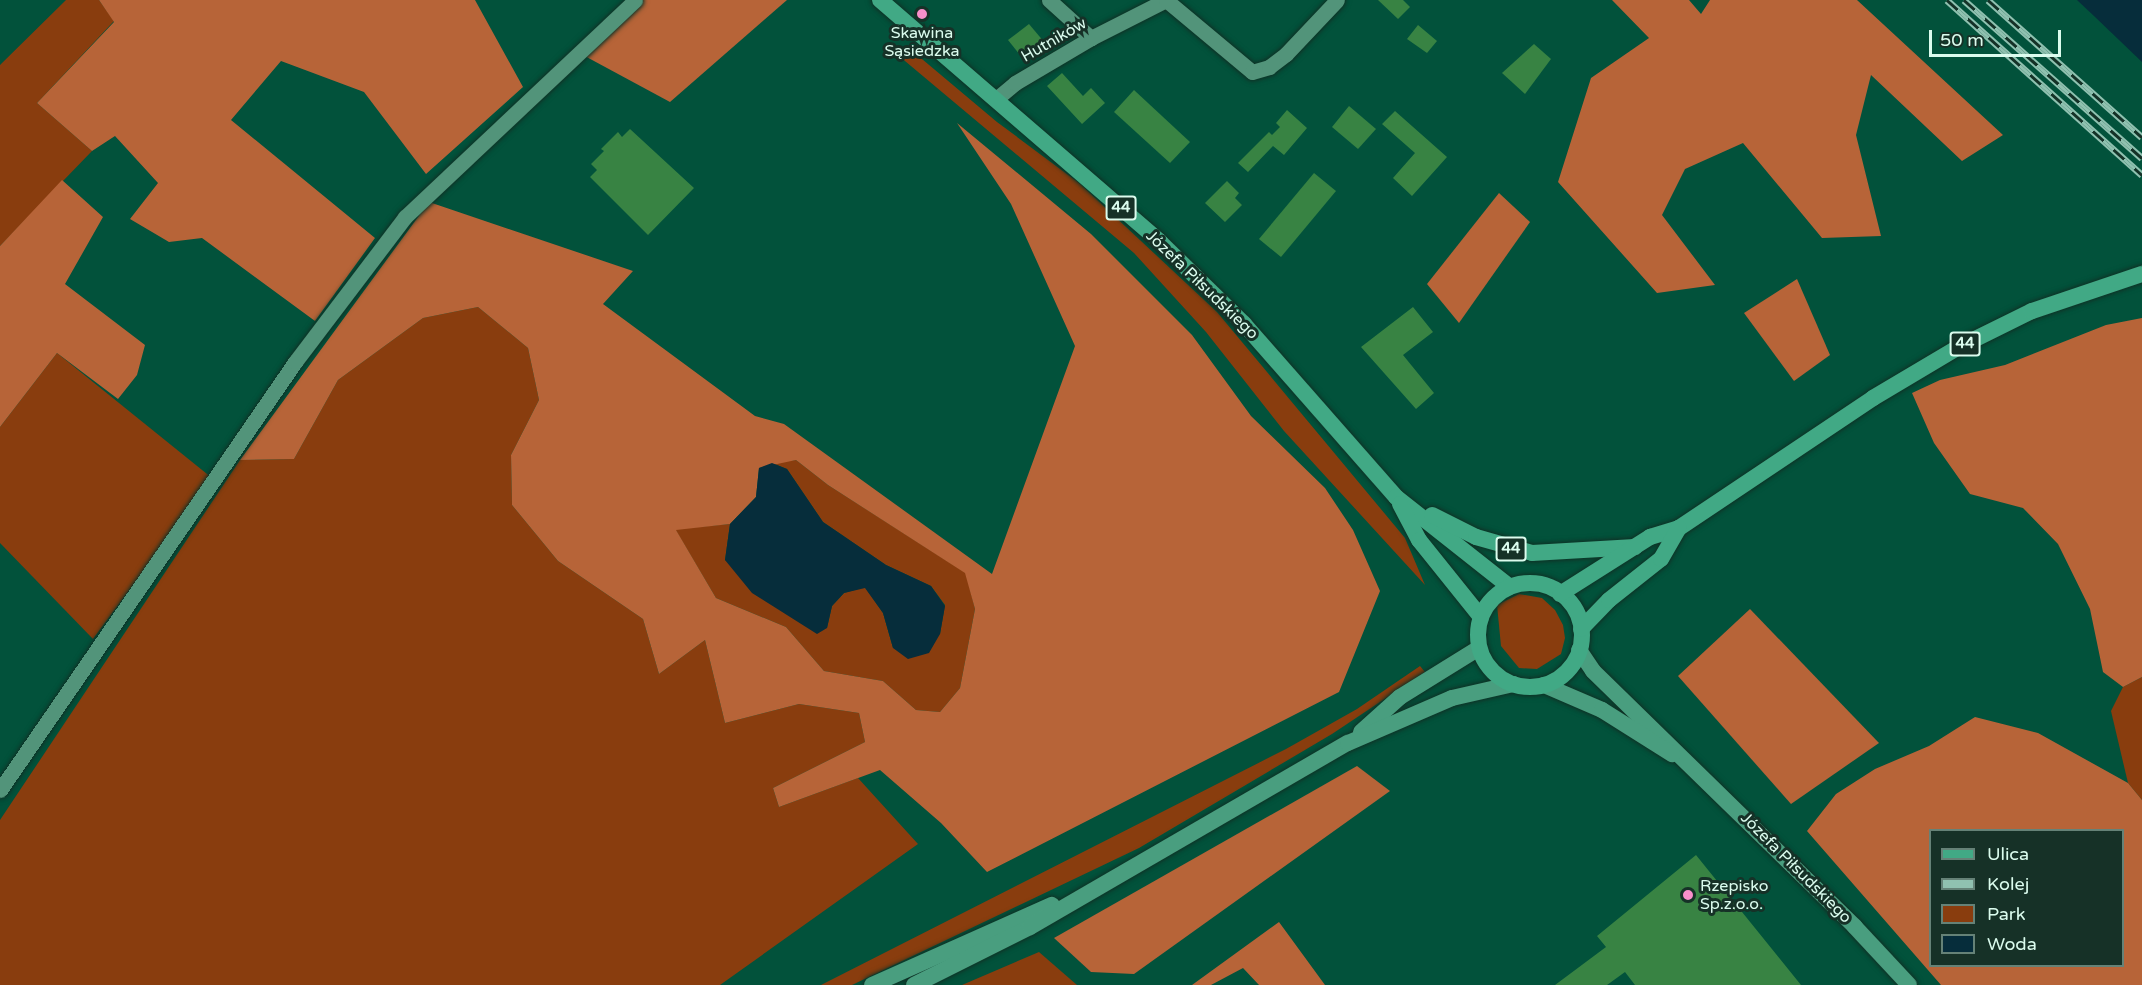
<!DOCTYPE html>
<html>
<head>
<meta charset="utf-8">
<style>
	body { margin:0 }
	#map { position:relative; width:2142px; height:985px; overflow:hidden; background:#02523b; font-family:"Varela Round",sans-serif }
	div>[style] { position:absolute }
	.green>* { inset:0; background:#893d0e }
	.forest>* { inset:0; background:#b76438 }
	.water>* { inset:0; background:#062d3b }
	.building>* { inset:0; background:#388343 }
	.roads { filter:drop-shadow(0 0 2px #0f3226) drop-shadow(0 0 2px #0f3226) }
	.minor>* { height:15px; margin:-7.5px; padding:0 7.5px; transform-origin:7.5px; border-radius:7.5px; background:#52947a }
	.secondary>* { height:16px; margin:-8px; padding:0 8px; transform-origin:8px; border-radius:8px; background:#499e7f }
	.primary>* { height:16px; margin:-8px; padding:0 8px; transform-origin:8px; border-radius:8px; background:#41a985 }
	.primary>.ring { margin:-8px; padding:0; box-sizing:content-box; background:none; border:16px solid #41a985; border-radius:50% }
	.rail>* { height:7px; margin-top:-3.5px; transform-origin:0; background:repeating-linear-gradient(90deg,#163127 0 14px,#90c1b0 0 28px); box-sizing:border-box; border-block:2px solid #90c1b0 }
	.dots>* { width:16px; height:16px; translate:-50% -50%; box-sizing:border-box; border:3px solid #163127; border-radius:50% }
	span { translate:-50% -50%; white-space:nowrap; text-align:center; line-height:1.15; -webkit-text-stroke:6px #163127; paint-order:stroke }
	.shield-label span { padding:2px 4px; background:#163127; border:2px solid; border-radius:4px; -webkit-text-stroke-width:0 }
	.shield-label { font-size:15px; color:#dbfcee; font-weight:700 }
	.poi-label { font-size:16px; color:#dbfcee }
	.left { translate:0 -50%; text-align:left }
	.street-label { font-size:16px; color:#dbfcee }
	.legend { position:absolute; left:1929px; top:829px; width:195px; height:138px; box-sizing:border-box; background:#163127; border:2px solid #658277; margin:0; padding:8px 10px; list-style:none; font-size:18px; color:#dbfcee }
	.legend li { display:flex; align-items:center; gap:12px; height:30px }
	.legend b { width:30px; border:2px solid #658277 }
	.scale { position:absolute; left:1929px; top:30px; width:132px; height:27px; box-sizing:border-box; border:3px solid #dbfcee; border-top:0; padding-left:8px; font-size:18px; line-height:21px; white-space:nowrap; color:#dbfcee; -webkit-text-stroke:4px #163127; paint-order:stroke }
</style>
</head>
<body>
<div id="map">
	<div class="green">
		<i style="clip-path:polygon(66px 0,99px 0,114px 21px,37px 103px,92px 151px,0 246px,0 65px)"></i>
		<i style="clip-path:polygon(916px 54px,997px 122px,1079px 183px,1217px 312px,1405px 538px,1425px 585px,1284px 431px,1206px 332px,1134px 253px,899px 56px)"></i>
		<i style="clip-path:polygon(478px 307px,528px 348px,539px 400px,511px 455px,512px 505px,558px 561px,643px 619px,659px 674px,705px 640px,725px 723px,799px 704px,859px 713px,865px 742px,773px 788px,779px 807px,858px 778px,918px 844px,720px 985px,0 985px,0 820px,240px 460px,294px 459px,338px 380px,423px 318px)"></i>
		<i style="clip-path:polygon(57px 353px,212px 478px,93px 639px,0 543px,0 427px)"></i>
		<i style="clip-path:polygon(796px 460px,828px 485px,966px 573px,975px 609px,960px 688px,940px 712px,916px 710px,883px 681px,824px 671px,786px 627px,716px 598px,675px 529px,730px 524px,725px 560px,827px 628px,832px 606px,844px 593px,865px 587px,883px 613px,893px 648px,940px 634px,945px 605px,931px 586px,886px 565px,823px 522px,787px 469px,772px 463px)"></i>
		<i style="clip-path:polygon(1519px 594px,1542px 598px,1555px 610px,1563px 625px,1565px 638px,1561px 654px,1537px 669px,1519px 668px,1501px 646px,1497px 605px)"></i>
		<i style="clip-path:polygon(1420px 666px,1425px 672px,1332px 734px,1139px 848px,852px 985px,821px 985px,1286px 749px,1357px 709px)"></i>
		<i style="clip-path:polygon(2142px 677px,2142px 800px,2128px 783px,2111px 711px,2123px 687px)"></i>
		<i style="clip-path:polygon(1039px 952px,1077px 985px,962px 985px)"></i>
	</div>
	<div class="forest">
		<i style="clip-path:polygon(99px 0,475px 0,523px 87px,426px 174px,364px 92px,281px 61px,231px 120px,375px 238px,315px 321px,202px 238px,169px 242px,130px 219px,158px 183px,115px 136px,92px 151px,37px 103px,114px 22px)"></i>
		<i style="clip-path:polygon(638px 0,787px 0,670px 102px,581px 54px)"></i>
		<i style="clip-path:polygon(1612px 0,1689px 0,1701px 14px,1710px 0,1857px 0,2003px 135px,1962px 161px,1871px 75px,1856px 135px,1881px 236px,1822px 238px,1743px 143px,1685px 169px,1662px 215px,1715px 285px,1657px 293px,1558px 182px,1591px 78px,1649px 38px)"></i>
		<i style="clip-path:polygon(evenodd,957px 123px,1091px 234px,1192px 335px,1251px 416px,1325px 488px,1353px 530px,1380px 591px,1339px 692px,987px 872px,941px 823px,880px 770px,779px 807px,773px 788px,865px 742px,859px 713px,799px 704px,725px 723px,705px 640px,659px 674px,643px 619px,558px 561px,512px 505px,511px 455px,539px 400px,528px 348px,478px 307px,423px 318px,338px 380px,294px 459px,240px 460px,429px 202px,633px 271px,603px 304px,755px 416px,784px 424px,992px 574px,1075px 346px,1011px 204px,957px 123px,796px 460px,828px 485px,965px 573px,975px 609px,960px 688px,940px 712px,916px 710px,883px 681px,824px 671px,786px 627px,716px 598px,676px 530px,730px 524px,756px 497px,759px 468px,796px 460px)"></i>
		<i style="clip-path:polygon(62px 180px,103px 217px,65px 284px,145px 345px,137px 375px,118px 399px,57px 353px,0 427px,0 246px)"></i>
		<i style="clip-path:polygon(1499px 193px,1530px 222px,1459px 323px,1427px 284px)"></i>
		<i style="clip-path:polygon(1797px 279px,1830px 355px,1794px 381px,1744px 313px)"></i>
		<i style="clip-path:polygon(2142px 318px,2142px 677px,2123px 687px,2103px 672px,2090px 609px,2058px 544px,2023px 508px,1970px 494px,1934px 443px,1912px 393px,1940px 380px,2005px 365px,2106px 325px)"></i>
		<i style="clip-path:polygon(1750px 609px,1879px 743px,1791px 804px,1678px 676px)"></i>
		<i style="clip-path:polygon(evenodd,1975px 717px,2038px 733px,2128px 783px,2142px 800px,2142px 985px,1941px 985px,1807px 831px,1836px 794px,1875px 769px,1929px 746px,1975px 717px,1930px 830px,2122px 830px,2122px 966px,1930px 966px,1930px 830px)"></i>
		<i style="clip-path:polygon(1357px 766px,1390px 791px,1134px 974px,1091px 972px,1054px 938px)"></i>
		<i style="clip-path:polygon(1279px 922px,1325px 985px,1259px 985px,1243px 968px,1211px 985px,1192px 985px)"></i>
	</div>
	<div class="water">
		<i style="clip-path:polygon(2077px 0,2142px 0,2142px 62px,2094px 16px)"></i>
		<i style="clip-path:polygon(772px 463px,787px 469px,823px 522px,886px 565px,931px 586px,945px 606px,940px 634px,929px 653px,908px 659px,893px 648px,883px 613px,865px 588px,844px 593px,832px 606px,827px 628px,817px 634px,752px 593px,725px 560px,730px 524px,756px 497px,759px 468px)"></i>
	</div>
	<div class="building">
		<i style="clip-path:polygon(1378px 0,1403px 0,1410px 7px,1398px 19px)"></i>
		<i style="clip-path:polygon(1029px 24px,1045px 43px,1024px 60px,1008px 40px)"></i>
		<i style="clip-path:polygon(1418px 25px,1437px 41px,1427px 53px,1407px 39px)"></i>
		<i style="clip-path:polygon(1534px 44px,1551px 59px,1525px 94px,1502px 73px)"></i>
		<i style="clip-path:polygon(1062px 73px,1083px 96px,1091px 88px,1105px 103px,1082px 124px,1047px 86px)"></i>
		<i style="clip-path:polygon(1134px 90px,1190px 142px,1170px 163px,1114px 112px)"></i>
		<i style="clip-path:polygon(1349px 106px,1376px 129px,1358px 149px,1332px 127px)"></i>
		<i style="clip-path:polygon(1287px 110px,1307px 128px,1284px 155px,1273px 146px,1248px 172px,1238px 163px,1269px 132px,1272px 135px,1280px 127px,1276px 123px)"></i>
		<i style="clip-path:polygon(1395px 111px,1447px 157px,1412px 196px,1393px 178px,1415px 153px,1382px 124px)"></i>
		<i style="clip-path:polygon(630px 129px,694px 188px,648px 235px,590px 177px,597px 170px,591px 164px,604px 151px,601px 149px,618px 132px,622px 137px)"></i>
		<i style="clip-path:polygon(1314px 173px,1336px 191px,1281px 257px,1259px 239px)"></i>
		<i style="clip-path:polygon(1227px 181px,1239px 193px,1235px 198px,1242px 205px,1225px 222px,1205px 203px)"></i>
		<i style="clip-path:polygon(1413px 307px,1433px 332px,1403px 355px,1434px 393px,1416px 409px,1361px 347px)"></i>
		<i style="clip-path:polygon(1696px 855px,1801px 985px,1635px 985px,1625px 972px,1607px 985px,1555px 985px,1606px 947px,1597px 936px)"></i>
	</div>
	<div class="roads">
		<div class="minor">
			<i style="left:1049px;top:0;width:57px;rotate:42.1deg"></i>
			<i style="left:996px;top:99px;width:25px;rotate:-40deg"></i>
			<i style="left:1015px;top:83px;width:88px;rotate:-30.6deg"></i>
			<i style="left:1091px;top:38px;width:84px;rotate:-26.9deg"></i>
			<i style="left:1166px;top:0;width:112px;rotate:39.9deg"></i>
			<i style="left:1252px;top:72px;width:18px;rotate:-16deg"></i>
			<i style="left:1269px;top:67px;width:21px;rotate:-37deg"></i>
			<i style="left:1286px;top:54px;width:74px;rotate:-46.6deg"></i>
			<i style="left:0;top:790px;width:520px;rotate:-55.42deg"></i>
			<i style="left:295px;top:362px;width:182px;rotate:-52.8deg"></i>
			<i style="left:405px;top:217px;width:316px;rotate:-43.3deg"></i>
		</div>
		<div class="secondary">
			<i style="left:1579px;top:650px;width:25px;rotate:56deg"></i>
			<i style="left:1593px;top:671px;width:366px;rotate:44.3deg"></i>
			<i style="left:1855px;top:927px;width:79px;rotate:47deg"></i>
			<i style="left:1544px;top:685px;width:63px;rotate:23.3deg"></i>
			<i style="left:1602px;top:710px;width:83px;rotate:32.2deg"></i>
			<i style="left:1361px;top:732px;width:52px;rotate:-41.9deg"></i>
			<i style="left:1400px;top:697px;width:93px;rotate:-31.8deg"></i>
			<i style="left:872px;top:985px;width:197px;rotate:-24deg"></i>
			<i style="left:914px;top:985px;width:130px;rotate:-26.6deg"></i>
			<i style="left:1030px;top:927px;width:367px;rotate:-30.1deg"></i>
			<i style="left:1348px;top:743px;width:113px;rotate:-23.4deg"></i>
			<i style="left:1452px;top:698px;width:63px;rotate:-12.9deg"></i>
		</div>
		<div class="primary">
			<i style="left:880px;top:0;width:370px;rotate:40.8deg"></i>
			<i style="left:1160px;top:242px;width:117px;rotate:44.3deg"></i>
			<i style="left:1244px;top:324px;width:230px;rotate:48.7deg"></i>
			<i style="left:1396px;top:497px;width:145px;rotate:38.3deg"></i>
			<i style="left:1400px;top:504px;width:41px;rotate:62.2deg"></i>
			<i style="left:1419px;top:540px;width:99px;rotate:51.2deg"></i>
			<i style="left:1432px;top:515px;width:49px;rotate:26.6deg"></i>
			<i style="left:1476px;top:537px;width:58px;rotate:15.9deg"></i>
			<i style="left:1532px;top:553px;width:103px;rotate:-3.3deg"></i>
			<i class="ring" style="left:1478px;top:583px;width:88px;height:88px"></i>
			<i style="left:1560px;top:594px;width:107px;rotate:-32.3deg"></i>
			<i style="left:1650px;top:537px;width:30px;rotate:-17deg"></i>
			<i style="left:1679px;top:528px;width:234px;rotate:-33.8deg"></i>
			<i style="left:1873px;top:398px;width:100px;rotate:-30.7deg"></i>
			<i style="left:1959px;top:347px;width:81px;rotate:-26.3deg"></i>
			<i style="left:2032px;top:311px;width:116px;rotate:-18.6deg"></i>
			<i style="left:1581px;top:629px;width:40px;rotate:-46deg"></i>
			<i style="left:1609px;top:600px;width:66px;rotate:-38.3deg"></i>
			<i style="left:1661px;top:559px;width:36px;rotate:-60deg"></i>
		</div>
	</div>
	<div class="rail">
		<i style="left:1947px;top:0;width:262px;rotate:41.9deg"></i>
		<i style="left:1964px;top:0;width:238px;rotate:41.6deg"></i>
		<i style="left:1988px;top:0;width:206px;rotate:41.7deg"></i>
	</div>
	<div class="dots">
		<i style="left:922px;top:14px;background:#f98fca"></i>
		<i style="left:1688px;top:895px;background:#f98fca"></i>
	</div>
	<div class="shield-label">
		<span style="left:1121px;top:208px">44</span>
		<span style="left:1965px;top:344px">44</span>
		<span style="left:1511px;top:549px">44</span>
	</div>
	<div class="poi-label">
		<span style="left:922px;top:42px">Skawina<br>Sąsiedzka</span>
		<span class="left" style="left:1700px;top:895px">Rzepisko<br>Sp.z.o.o.</span>
	</div>
	<div class="street-label">
		<span style="left:1054px;top:40px;rotate:-30deg">Hutników</span>
		<span style="left:1202px;top:285px;rotate:44deg">Józefa Piłsudskiego</span>
		<span style="left:1796px;top:868px;rotate:45deg">Józefa Piłsudskiego</span>
	</div>
	<ul class="legend">
	<li><b style="height:8px;background:#41a985"></b>Ulica</li>
	<li><b style="height:8px;background:#90c1b0"></b>Kolej</li>
	<li><b style="height:16px;background:#893d0e"></b>Park</li>
	<li><b style="height:16px;background:#062d3b"></b>Woda</li>
	</ul>
	<div class="scale">50 m</div>
</div>
</body>
</html>
